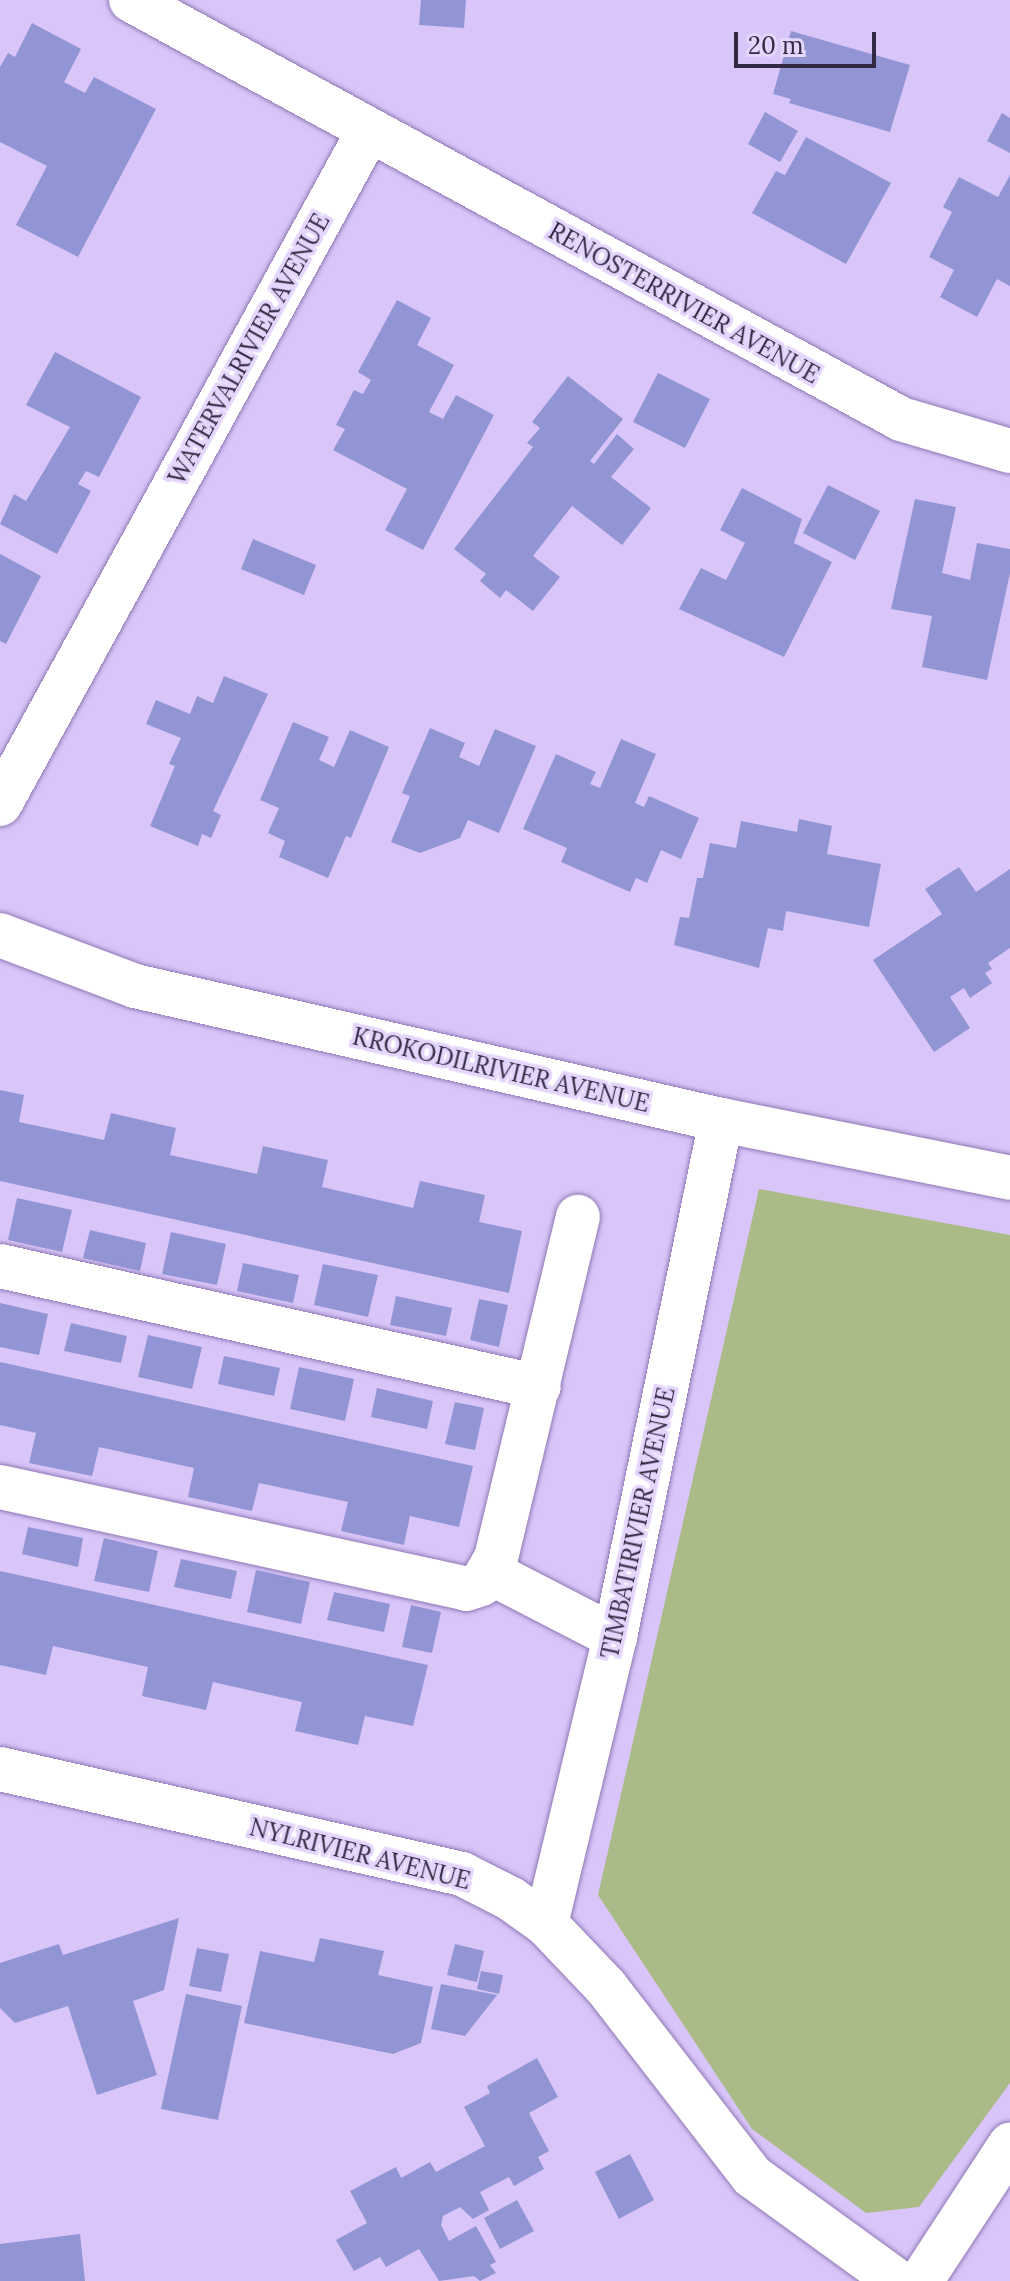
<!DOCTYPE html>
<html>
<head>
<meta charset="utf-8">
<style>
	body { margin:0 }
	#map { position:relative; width:1010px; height:2281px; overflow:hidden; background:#d9c5f9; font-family:Lora,serif }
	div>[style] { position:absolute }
	.green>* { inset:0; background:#abbb88 }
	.building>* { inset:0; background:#9295d4 }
	.roads { filter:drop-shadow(0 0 2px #9078b4) drop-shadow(0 0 2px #9078b4) }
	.minor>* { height:44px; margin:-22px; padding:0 22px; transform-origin:22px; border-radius:22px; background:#fff }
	span { translate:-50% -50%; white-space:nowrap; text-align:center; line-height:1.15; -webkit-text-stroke:7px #e4d5fd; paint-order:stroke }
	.street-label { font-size:24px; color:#332942 }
	.scale { position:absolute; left:734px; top:32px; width:142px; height:36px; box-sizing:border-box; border:4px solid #332942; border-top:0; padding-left:10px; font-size:24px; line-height:28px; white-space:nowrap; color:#332942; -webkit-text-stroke:6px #e4d5fd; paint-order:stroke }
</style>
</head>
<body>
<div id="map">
	<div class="green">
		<i style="clip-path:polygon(759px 1189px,1010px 1235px,1010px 2083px,919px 2207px,866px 2213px,752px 2129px,598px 1895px)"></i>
	</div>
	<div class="building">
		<i style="clip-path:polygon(421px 0,466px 0,464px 28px,419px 25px)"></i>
		<i style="clip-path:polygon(32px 23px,81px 49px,64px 82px,85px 93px,94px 77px,156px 109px,78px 257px,16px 225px,47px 166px,0 142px,0 67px,8px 53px,15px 57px)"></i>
		<i style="clip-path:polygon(791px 31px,910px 65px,890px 132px,789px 103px,791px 99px,773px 94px)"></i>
		<i style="clip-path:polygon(765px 112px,798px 131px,780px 162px,748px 144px)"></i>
		<i style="clip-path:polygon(1002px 113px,1010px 118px,1010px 153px,987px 141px)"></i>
		<i style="clip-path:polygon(806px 137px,891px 183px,846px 264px,752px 213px,776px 171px,785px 175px)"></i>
		<i style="clip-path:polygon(1010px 175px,1010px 286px,997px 279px,977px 317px,940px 297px,954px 270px,929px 257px,952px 212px,943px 207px,959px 177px,998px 197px)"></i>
		<i style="clip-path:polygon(397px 300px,431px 318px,417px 345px,454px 365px,429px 412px,443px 419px,456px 395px,494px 415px,423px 550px,385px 530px,407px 489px,333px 450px,345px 429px,336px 425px,354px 390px,363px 394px,371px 380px,358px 372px)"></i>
		<i style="clip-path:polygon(55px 352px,141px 397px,99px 477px,86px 471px,78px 484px,91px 491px,57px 554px,0 524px,14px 494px,26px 501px,70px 427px,26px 405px)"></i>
		<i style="clip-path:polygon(658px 373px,710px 399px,685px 448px,633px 422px)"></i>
		<i style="clip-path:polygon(568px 376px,623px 419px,590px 461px,594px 464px,617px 434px,634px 449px,611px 477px,651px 508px,622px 545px,572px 506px,533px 556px,560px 577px,533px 611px,506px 590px,500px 598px,480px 581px,486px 574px,454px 549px,533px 447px,527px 443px,540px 428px,532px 422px)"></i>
		<i style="clip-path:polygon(828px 485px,880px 511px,855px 560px,803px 533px)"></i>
		<i style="clip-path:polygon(742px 488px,802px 519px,794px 543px,832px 562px,784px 657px,679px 609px,701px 568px,726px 580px,745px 543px,720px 530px)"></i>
		<i style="clip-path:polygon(915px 499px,956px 507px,942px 573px,970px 580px,977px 543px,1010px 549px,1010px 573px,987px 680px,922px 667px,932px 616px,891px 609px)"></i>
		<i style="clip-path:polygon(253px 539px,316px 565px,304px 595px,241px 569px)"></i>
		<i style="clip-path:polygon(0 554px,41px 576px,6px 644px,0 641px)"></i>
		<i style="clip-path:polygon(224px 676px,268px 694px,213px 811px,221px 815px,211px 838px,202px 834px,198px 846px,150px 826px,175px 766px,169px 764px,181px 738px,146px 724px,156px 700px,190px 714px,197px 696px,213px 703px)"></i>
		<i style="clip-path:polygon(293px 722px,329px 737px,319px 760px,334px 767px,350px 730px,389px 747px,351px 838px,346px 836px,328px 878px,279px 857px,285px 841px,268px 833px,279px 808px,260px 800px)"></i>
		<i style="clip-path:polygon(430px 728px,465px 743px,459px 757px,479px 766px,495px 729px,536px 746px,499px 833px,468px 820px,460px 838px,420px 853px,391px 842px,410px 796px,402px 793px)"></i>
		<i style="clip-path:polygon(621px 739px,656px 754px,635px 803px,644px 807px,649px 796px,699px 818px,681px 859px,661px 850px,647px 883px,636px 878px,630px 892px,561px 862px,567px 848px,523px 829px,556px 754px,596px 772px,590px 784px,600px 788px)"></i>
		<i style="clip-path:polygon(799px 819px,832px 826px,827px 854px,881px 864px,869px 927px,786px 911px,783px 931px,768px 928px,759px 968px,674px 945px,680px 917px,689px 918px,697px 878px,703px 878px,710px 843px,736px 848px,741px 821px,797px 832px)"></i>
		<i style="clip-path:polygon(959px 867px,976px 892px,1010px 869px,1010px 948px,988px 963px,992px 969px,985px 973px,992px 983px,970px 998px,964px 988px,950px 997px,970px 1028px,934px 1052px,873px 960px,942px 914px,925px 889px)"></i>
		<i style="clip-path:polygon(0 1090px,24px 1095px,19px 1122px,104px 1140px,111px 1113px,176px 1128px,170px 1155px,257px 1174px,263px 1146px,328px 1160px,322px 1187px,413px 1208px,420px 1181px,485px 1195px,479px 1222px,522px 1231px,509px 1293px,0 1181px)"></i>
		<i style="clip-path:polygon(17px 1198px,72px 1210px,62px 1252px,8px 1240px)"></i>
		<i style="clip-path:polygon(90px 1230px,146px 1243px,140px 1271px,83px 1258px)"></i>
		<i style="clip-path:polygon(171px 1232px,226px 1244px,217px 1285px,162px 1274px)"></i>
		<i style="clip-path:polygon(243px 1263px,299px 1275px,293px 1303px,237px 1291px)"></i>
		<i style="clip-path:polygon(323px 1264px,378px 1275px,368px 1317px,314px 1305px)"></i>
		<i style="clip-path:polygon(396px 1296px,452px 1308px,446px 1336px,390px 1325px)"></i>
		<i style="clip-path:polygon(479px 1299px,508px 1305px,499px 1347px,470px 1340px)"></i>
		<i style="clip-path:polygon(0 1303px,48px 1314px,39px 1355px,0 1347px)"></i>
		<i style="clip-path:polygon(71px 1323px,127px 1336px,121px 1363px,64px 1351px)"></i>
		<i style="clip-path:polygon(148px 1335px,202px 1347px,192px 1389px,138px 1377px)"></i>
		<i style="clip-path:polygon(224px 1356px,280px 1368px,274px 1396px,218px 1384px)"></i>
		<i style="clip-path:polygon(0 1362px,473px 1466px,459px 1527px,410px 1516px,404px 1545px,341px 1531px,348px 1502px,259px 1483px,252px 1511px,188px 1497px,194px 1468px,99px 1447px,92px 1476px,29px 1463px,36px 1433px,0 1425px)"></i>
		<i style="clip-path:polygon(299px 1367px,354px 1379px,345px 1421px,290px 1409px)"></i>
		<i style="clip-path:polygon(377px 1388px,433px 1401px,427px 1429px,371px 1417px)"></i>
		<i style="clip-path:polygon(455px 1402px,484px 1408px,475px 1450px,445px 1444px)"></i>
		<i style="clip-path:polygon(28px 1527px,83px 1538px,78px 1567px,22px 1554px)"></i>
		<i style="clip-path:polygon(104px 1538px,158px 1551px,149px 1592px,94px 1581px)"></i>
		<i style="clip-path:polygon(181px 1559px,237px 1571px,231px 1599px,174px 1587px)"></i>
		<i style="clip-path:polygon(256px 1570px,310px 1582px,301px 1624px,247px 1612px)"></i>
		<i style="clip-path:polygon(0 1571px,428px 1665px,413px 1726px,365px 1716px,358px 1745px,295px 1731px,302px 1702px,257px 1692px,213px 1682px,206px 1710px,142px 1696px,148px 1667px,53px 1646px,46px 1675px,0 1665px)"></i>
		<i style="clip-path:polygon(334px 1592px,390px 1604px,384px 1632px,327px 1620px)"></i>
		<i style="clip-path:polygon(411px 1605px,441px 1612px,432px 1653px,402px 1647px)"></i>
		<i style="clip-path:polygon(179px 1918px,164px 1990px,133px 2001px,157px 2075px,97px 2095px,68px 2006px,15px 2023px,0 2008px,0 1963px,59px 1944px,63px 1955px)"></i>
		<i style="clip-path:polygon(320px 1938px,384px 1951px,378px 1975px,433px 1987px,421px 2043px,393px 2054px,244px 2023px,260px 1951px,314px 1962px)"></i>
		<i style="clip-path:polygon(455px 1944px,484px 1951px,477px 1982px,447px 1975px)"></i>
		<i style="clip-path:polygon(197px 1948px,229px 1954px,221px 1992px,189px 1986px)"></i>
		<i style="clip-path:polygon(481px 1971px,503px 1975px,499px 1994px,477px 1989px)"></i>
		<i style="clip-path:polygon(441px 1984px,497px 1995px,465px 2036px,431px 2029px)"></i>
		<i style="clip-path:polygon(186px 1994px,242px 2006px,218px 2120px,161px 2109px)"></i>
		<i style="clip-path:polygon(537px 2058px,558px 2097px,529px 2113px,549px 2151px,538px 2157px,544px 2169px,514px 2186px,509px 2177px,480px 2192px,489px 2210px,473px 2219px,460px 2207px,443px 2216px,441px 2225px,449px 2241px,476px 2226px,496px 2262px,490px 2265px,496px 2273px,480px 2281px,474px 2276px,439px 2281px,419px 2249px,386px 2267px,380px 2257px,354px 2271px,336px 2240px,367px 2223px,350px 2191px,396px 2167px,401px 2178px,430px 2162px,436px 2172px,485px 2146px,464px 2107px,490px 2093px,487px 2086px)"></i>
		<i style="clip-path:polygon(630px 2154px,654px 2200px,619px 2219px,595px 2172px)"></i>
		<i style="clip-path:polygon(517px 2200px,534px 2231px,500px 2249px,484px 2218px)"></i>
		<i style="clip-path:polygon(80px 2234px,85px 2281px,0 2281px,0 2244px)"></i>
	</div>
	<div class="roads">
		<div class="minor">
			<i style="left:131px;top:0;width:877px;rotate:28.55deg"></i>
			<i style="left:901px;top:419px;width:114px;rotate:16.4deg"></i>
			<i style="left:0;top:804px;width:766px;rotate:-61.29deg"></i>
			<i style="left:0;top:935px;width:144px;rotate:20.7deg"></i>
			<i style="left:135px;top:986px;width:601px;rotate:12.88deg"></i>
			<i style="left:721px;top:1120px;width:295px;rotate:11.3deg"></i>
			<i style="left:0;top:1266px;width:552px;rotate:12.65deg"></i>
			<i style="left:0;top:1487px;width:477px;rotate:12.3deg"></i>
			<i style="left:466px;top:1589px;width:16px;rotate:-18deg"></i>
			<i style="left:481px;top:1584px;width:30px;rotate:-60deg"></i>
			<i style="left:496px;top:1558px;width:351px;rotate:-76.5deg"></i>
			<i style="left:489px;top:1572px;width:142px;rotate:27.3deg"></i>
			<i style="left:0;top:1769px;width:474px;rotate:12.8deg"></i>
			<i style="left:462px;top:1874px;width:55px;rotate:27deg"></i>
			<i style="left:511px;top:1899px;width:43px;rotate:35.5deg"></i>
			<i style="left:546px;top:1924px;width:87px;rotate:46.4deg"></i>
			<i style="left:606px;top:1987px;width:239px;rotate:52.3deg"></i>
			<i style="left:752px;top:2176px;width:179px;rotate:35.9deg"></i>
			<i style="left:546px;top:1924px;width:295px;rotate:-76.5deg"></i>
			<i style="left:615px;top:1637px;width:528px;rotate:-78.41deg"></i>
			<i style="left:921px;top:2281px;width:163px;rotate:-56.8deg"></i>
		</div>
	</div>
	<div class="street-label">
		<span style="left:684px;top:303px;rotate:29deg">RENOSTERRIVIER AVENUE</span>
		<span style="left:249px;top:349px;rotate:-61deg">WATERVALRIVIER AVENUE</span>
		<span style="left:501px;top:1070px;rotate:13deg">KROKODILRIVIER AVENUE</span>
		<span style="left:638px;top:1523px;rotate:-78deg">TIMBATIRIVIER AVENUE</span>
		<span style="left:360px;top:1854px;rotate:14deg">NYLRIVIER AVENUE</span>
	</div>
	<div class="scale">20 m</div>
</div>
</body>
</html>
